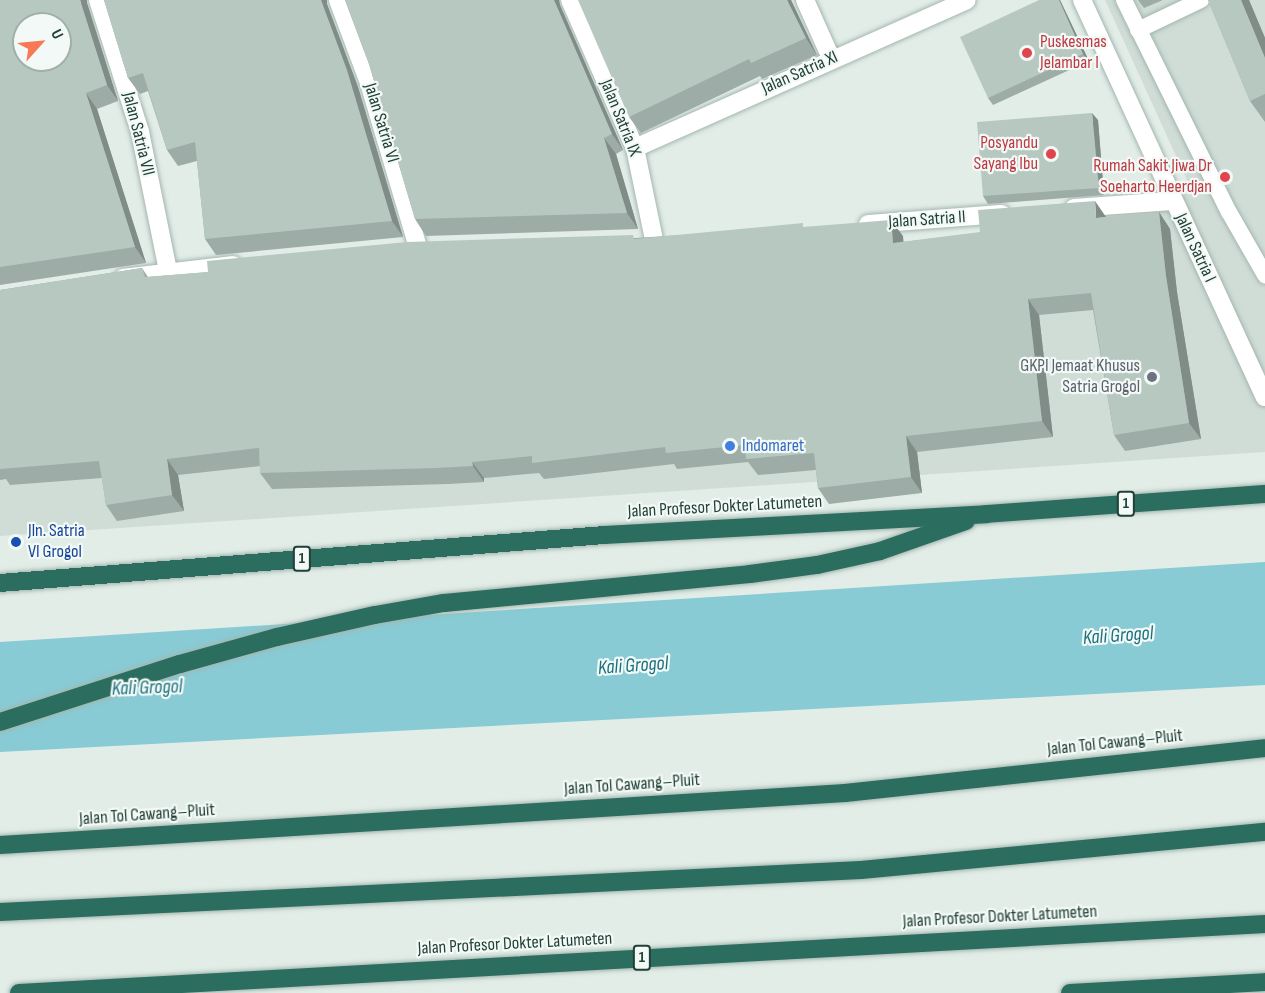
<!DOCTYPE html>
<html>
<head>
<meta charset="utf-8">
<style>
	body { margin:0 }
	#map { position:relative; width:1265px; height:993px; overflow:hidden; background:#e2ede8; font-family:"Sofia Sans Condensed",sans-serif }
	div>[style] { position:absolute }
	.built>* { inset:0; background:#d0ddd7 }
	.water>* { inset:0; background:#88cbd5 }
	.roads { filter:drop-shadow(0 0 2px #a4b6af) drop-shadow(0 0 2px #a4b6af) }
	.lane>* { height:16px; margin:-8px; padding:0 8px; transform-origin:8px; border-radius:8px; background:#fff }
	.street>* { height:18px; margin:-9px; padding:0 9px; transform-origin:9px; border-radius:9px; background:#fff }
	.highway>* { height:18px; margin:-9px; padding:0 9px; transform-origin:9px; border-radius:9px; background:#2b6d5e }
	.wall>* { inset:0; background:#9daca6 }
	.shaded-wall>* { inset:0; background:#808c87 }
	.building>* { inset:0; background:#b7c8c1 }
	.dots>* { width:16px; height:16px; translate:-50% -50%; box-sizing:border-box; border:3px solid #f3f9f6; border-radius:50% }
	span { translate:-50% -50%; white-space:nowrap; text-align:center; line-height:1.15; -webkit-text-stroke:4.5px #f3f9f6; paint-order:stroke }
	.shield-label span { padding:2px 4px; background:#f3f9f6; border:2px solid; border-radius:4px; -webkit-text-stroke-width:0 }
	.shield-label { font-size:16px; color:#214037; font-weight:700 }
	.health-label { font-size:18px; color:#be3a42 }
	.left { translate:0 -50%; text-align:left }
	.right { translate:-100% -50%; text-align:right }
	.street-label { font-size:18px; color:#214037 }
	.worship-label { font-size:18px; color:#5b616d }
	.shop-label { font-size:18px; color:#366cbe }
	.transit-label { font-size:18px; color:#164399 }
	.water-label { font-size:20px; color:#18707f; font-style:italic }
	.north { position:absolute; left:12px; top:12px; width:60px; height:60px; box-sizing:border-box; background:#f3f9f6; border:2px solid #9fafaa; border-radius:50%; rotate:63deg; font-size:16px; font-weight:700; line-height:24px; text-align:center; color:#214037 }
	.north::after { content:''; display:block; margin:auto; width:21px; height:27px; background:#f97955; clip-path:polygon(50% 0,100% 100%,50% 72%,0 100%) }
</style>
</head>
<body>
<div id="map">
	<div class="built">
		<i style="clip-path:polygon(1105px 0,1265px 0,1265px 452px,0 536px,0 400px,1045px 310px,1039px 206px,1192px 191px)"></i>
	</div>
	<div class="water">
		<i style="clip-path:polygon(1265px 562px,1265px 685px,0 752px,0 642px)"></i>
	</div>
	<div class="roads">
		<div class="lane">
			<i style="left:1124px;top:0;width:237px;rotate:63.7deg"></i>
			<i style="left:1229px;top:212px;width:73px;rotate:60.3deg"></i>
			<i style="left:1138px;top:30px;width:70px;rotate:-25.5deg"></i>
		</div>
		<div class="street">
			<i style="left:98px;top:0;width:139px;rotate:72.3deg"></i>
			<i style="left:140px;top:132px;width:142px;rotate:78.6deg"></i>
			<i style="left:338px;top:0;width:89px;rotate:69.5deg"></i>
			<i style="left:369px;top:83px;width:171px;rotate:73.4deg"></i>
			<i style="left:570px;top:0;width:162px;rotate:66.3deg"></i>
			<i style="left:635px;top:148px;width:94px;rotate:78.3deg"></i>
			<i style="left:805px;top:0;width:64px;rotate:65.9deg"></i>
			<i style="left:1082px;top:0;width:437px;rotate:65.3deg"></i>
			<i style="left:635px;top:148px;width:363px;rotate:-24deg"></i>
			<i style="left:1074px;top:208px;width:98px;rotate:-4.1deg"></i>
			<i style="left:868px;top:224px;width:134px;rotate:-4.3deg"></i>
			<i style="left:123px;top:278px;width:111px;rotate:-6.7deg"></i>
		</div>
		<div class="highway">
			<i style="left:0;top:583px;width:606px;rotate:-4.54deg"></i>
			<i style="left:604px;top:535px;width:383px;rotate:-3.1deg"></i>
			<i style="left:986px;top:514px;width:280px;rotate:-4.1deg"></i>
			<i style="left:0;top:722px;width:189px;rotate:-17.9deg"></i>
			<i style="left:180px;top:664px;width:101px;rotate:-15.6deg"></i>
			<i style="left:277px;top:637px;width:100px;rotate:-12.7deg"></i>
			<i style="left:375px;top:615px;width:70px;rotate:-9.9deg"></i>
			<i style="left:444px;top:603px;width:307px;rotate:-5.4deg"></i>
			<i style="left:750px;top:574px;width:68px;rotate:-7.7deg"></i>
			<i style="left:817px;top:565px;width:65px;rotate:-12.5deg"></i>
			<i style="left:880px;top:551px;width:91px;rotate:-19.2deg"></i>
			<i style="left:0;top:845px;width:847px;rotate:-3.52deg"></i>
			<i style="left:845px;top:793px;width:422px;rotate:-6.1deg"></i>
			<i style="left:0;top:912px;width:862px;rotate:-2.79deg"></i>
			<i style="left:861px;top:870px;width:406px;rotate:-5.4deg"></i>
			<i style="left:19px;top:993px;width:1248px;rotate:-3.17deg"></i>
			<i style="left:1070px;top:993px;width:195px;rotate:-3.2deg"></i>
		</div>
	</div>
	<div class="wall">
		<i style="clip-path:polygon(0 0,87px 3px,118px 101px,97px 109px,146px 263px,0 285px)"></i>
		<i style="clip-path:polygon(104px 0,327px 0,327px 4px,358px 87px,403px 237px,216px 255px,205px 239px,197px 161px,178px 166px,167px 150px,148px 91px,140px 94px,128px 78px)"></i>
		<i style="clip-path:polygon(345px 0,559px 0,560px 5px,623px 150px,616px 154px,638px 229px,426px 236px,415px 219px,369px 64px)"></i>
		<i style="clip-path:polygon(791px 0,817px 55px,762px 79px,760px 76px,641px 133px,629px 117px)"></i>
		<i style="clip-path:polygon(1039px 0,1060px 0,1089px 61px,993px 105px,988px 98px)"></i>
		<i style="clip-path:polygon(1138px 0,1163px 0,1144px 8px)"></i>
		<i style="clip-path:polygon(1208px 0,1249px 0,1265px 38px,1265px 122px,1250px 101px)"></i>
		<i style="clip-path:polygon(1098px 120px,1104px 195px,988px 204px,983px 196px)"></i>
		<i style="clip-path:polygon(1159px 212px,1170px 229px,1177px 292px,1201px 439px,1125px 451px,1114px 435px,1093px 310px,1039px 315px,1053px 437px,917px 452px,922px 493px,829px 504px,818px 488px,816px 470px,758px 475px,748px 462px,677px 469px,674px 464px,544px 479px,539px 473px,484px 478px,484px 482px,448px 484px,272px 489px,260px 473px,260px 466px,178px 475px,184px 511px,117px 521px,106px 505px,102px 478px,10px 485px,6px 479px,0 480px,0 290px,142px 268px,148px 277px,635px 238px,806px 227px,903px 236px,903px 242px,1106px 218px)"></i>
	</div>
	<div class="shaded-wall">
		<i style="clip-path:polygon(80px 0,87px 0,87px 3px,118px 101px,107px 85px)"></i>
		<i style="clip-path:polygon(321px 0,327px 0,327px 4px,358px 87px,403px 237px,392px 221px)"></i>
		<i style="clip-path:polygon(554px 0,559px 0,560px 5px,623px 150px,612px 134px)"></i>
		<i style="clip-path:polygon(787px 0,791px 0,817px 55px,806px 38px)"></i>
		<i style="clip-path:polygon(1059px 0,1060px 0,1089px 61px,1083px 54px)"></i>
		<i style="clip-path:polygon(1241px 0,1249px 0,1265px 38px,1265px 58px)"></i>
		<i style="clip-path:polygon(86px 93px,97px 109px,146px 263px,135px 247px)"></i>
		<i style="clip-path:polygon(1092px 113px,1098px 120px,1104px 195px,1099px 188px)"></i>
		<i style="clip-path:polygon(604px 138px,616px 154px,638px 229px,627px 213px)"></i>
		<i style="clip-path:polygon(1095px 201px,1106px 217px,1096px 218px)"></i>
		<i style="clip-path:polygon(1159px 212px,1170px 229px,1177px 292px,1201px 439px,1189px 423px,1166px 276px)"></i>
		<i style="clip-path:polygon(891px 220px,903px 236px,905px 259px,893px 243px)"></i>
		<i style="clip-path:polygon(1028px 299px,1039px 315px,1053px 437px,1042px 421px)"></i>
		<i style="clip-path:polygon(906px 436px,917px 452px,922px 493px,911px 477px)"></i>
		<i style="clip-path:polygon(167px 459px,178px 475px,184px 511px,172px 495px)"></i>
		<i style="clip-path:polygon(472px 462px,484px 478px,484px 482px,473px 466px)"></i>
	</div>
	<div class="building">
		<i style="clip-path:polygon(evenodd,0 0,80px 0,107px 85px,86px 93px,135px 247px,0 267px,0 0,24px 24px,60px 24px,60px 60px,24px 60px,24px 24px)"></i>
		<i style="clip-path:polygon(104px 0,321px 0,347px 70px,392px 221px,205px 239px,195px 142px,167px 150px,143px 73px,128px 78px)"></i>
		<i style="clip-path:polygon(345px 0,554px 0,612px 134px,604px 138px,627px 213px,415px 219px,369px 64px)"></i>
		<i style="clip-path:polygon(578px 0,787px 0,806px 38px,751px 63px,749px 59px,629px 117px)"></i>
		<i style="clip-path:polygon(1039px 0,1059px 0,1083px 54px,988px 98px,960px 37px)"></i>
		<i style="clip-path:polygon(1208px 0,1241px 0,1265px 58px,1265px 94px,1250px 101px)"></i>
		<i style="clip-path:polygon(1092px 113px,1099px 188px,983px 196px,977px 122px)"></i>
		<i style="clip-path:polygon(1095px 201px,1096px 218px,1159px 212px,1166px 276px,1189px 423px,1114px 435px,1091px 293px,1028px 299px,1042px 421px,906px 436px,911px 477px,818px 488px,814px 453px,746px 459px,745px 445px,666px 453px,665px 447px,532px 463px,532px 456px,472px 462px,473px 466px,436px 468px,260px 473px,259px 448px,167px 459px,172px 495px,106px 505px,99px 461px,0 469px,0 290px,142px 268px,145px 277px,208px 272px,207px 261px,407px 242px,633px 235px,634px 239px,803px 223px,803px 227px,891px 220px,893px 243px,980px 232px,978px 210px)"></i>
	</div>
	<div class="dots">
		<i style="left:1027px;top:53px;background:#e0444e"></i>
		<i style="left:1051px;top:154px;background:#e0444e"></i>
		<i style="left:1225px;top:177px;background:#e0444e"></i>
		<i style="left:1152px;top:377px;background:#6b7280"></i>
		<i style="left:730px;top:446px;background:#3f7fe0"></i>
		<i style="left:16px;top:542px;background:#1a4fb4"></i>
	</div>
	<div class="shield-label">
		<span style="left:1126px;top:504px">1</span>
		<span style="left:302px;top:559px">1</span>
		<span style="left:642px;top:958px">1</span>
	</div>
	<div class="health-label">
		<span class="left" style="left:1040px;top:53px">Puskesmas<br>Jelambar I</span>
		<span class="right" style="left:1038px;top:154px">Posyandu<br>Sayang Ibu</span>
		<span class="right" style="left:1212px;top:177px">Rumah Sakit Jiwa Dr<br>Soeharto Heerdjan</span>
	</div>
	<div class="street-label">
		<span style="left:800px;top:73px;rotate:-24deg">Jalan Satria XI</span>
		<span style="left:620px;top:118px;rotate:68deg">Jalan Satria IX</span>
		<span style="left:381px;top:123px;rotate:73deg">Jalan Satria VI</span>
		<span style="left:138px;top:134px;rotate:76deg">Jalan Satria VII</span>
		<span style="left:927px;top:220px;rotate:-4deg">Jalan Satria II</span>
		<span style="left:1195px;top:248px;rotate:65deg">Jalan Satria I</span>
		<span style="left:725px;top:507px;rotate:-3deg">Jalan Profesor Dokter Latumeten</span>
		<span style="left:1115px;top:743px;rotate:-6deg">Jalan Tol Cawang–Pluit</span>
		<span style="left:632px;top:785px;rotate:-4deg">Jalan Tol Cawang–Pluit</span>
		<span style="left:147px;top:815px;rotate:-4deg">Jalan Tol Cawang–Pluit</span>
		<span style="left:1000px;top:917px;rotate:-3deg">Jalan Profesor Dokter Latumeten</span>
		<span style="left:515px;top:944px;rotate:-3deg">Jalan Profesor Dokter Latumeten</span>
	</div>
	<div class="worship-label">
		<span class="right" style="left:1140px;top:377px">GKPI Jemaat Khusus<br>Satria Grogol</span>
	</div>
	<div class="shop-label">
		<span class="left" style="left:742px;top:446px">Indomaret</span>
	</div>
	<div class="transit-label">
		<span class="left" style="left:28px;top:542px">Jln. Satria<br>VI Grogol</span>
	</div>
	<div class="water-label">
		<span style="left:1118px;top:636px;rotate:-4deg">Kali Grogol</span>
		<span style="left:633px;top:666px;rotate:-4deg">Kali Grogol</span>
		<span style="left:147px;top:688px;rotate:-2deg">Kali Grogol</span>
	</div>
	<div class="north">U</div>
</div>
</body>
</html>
